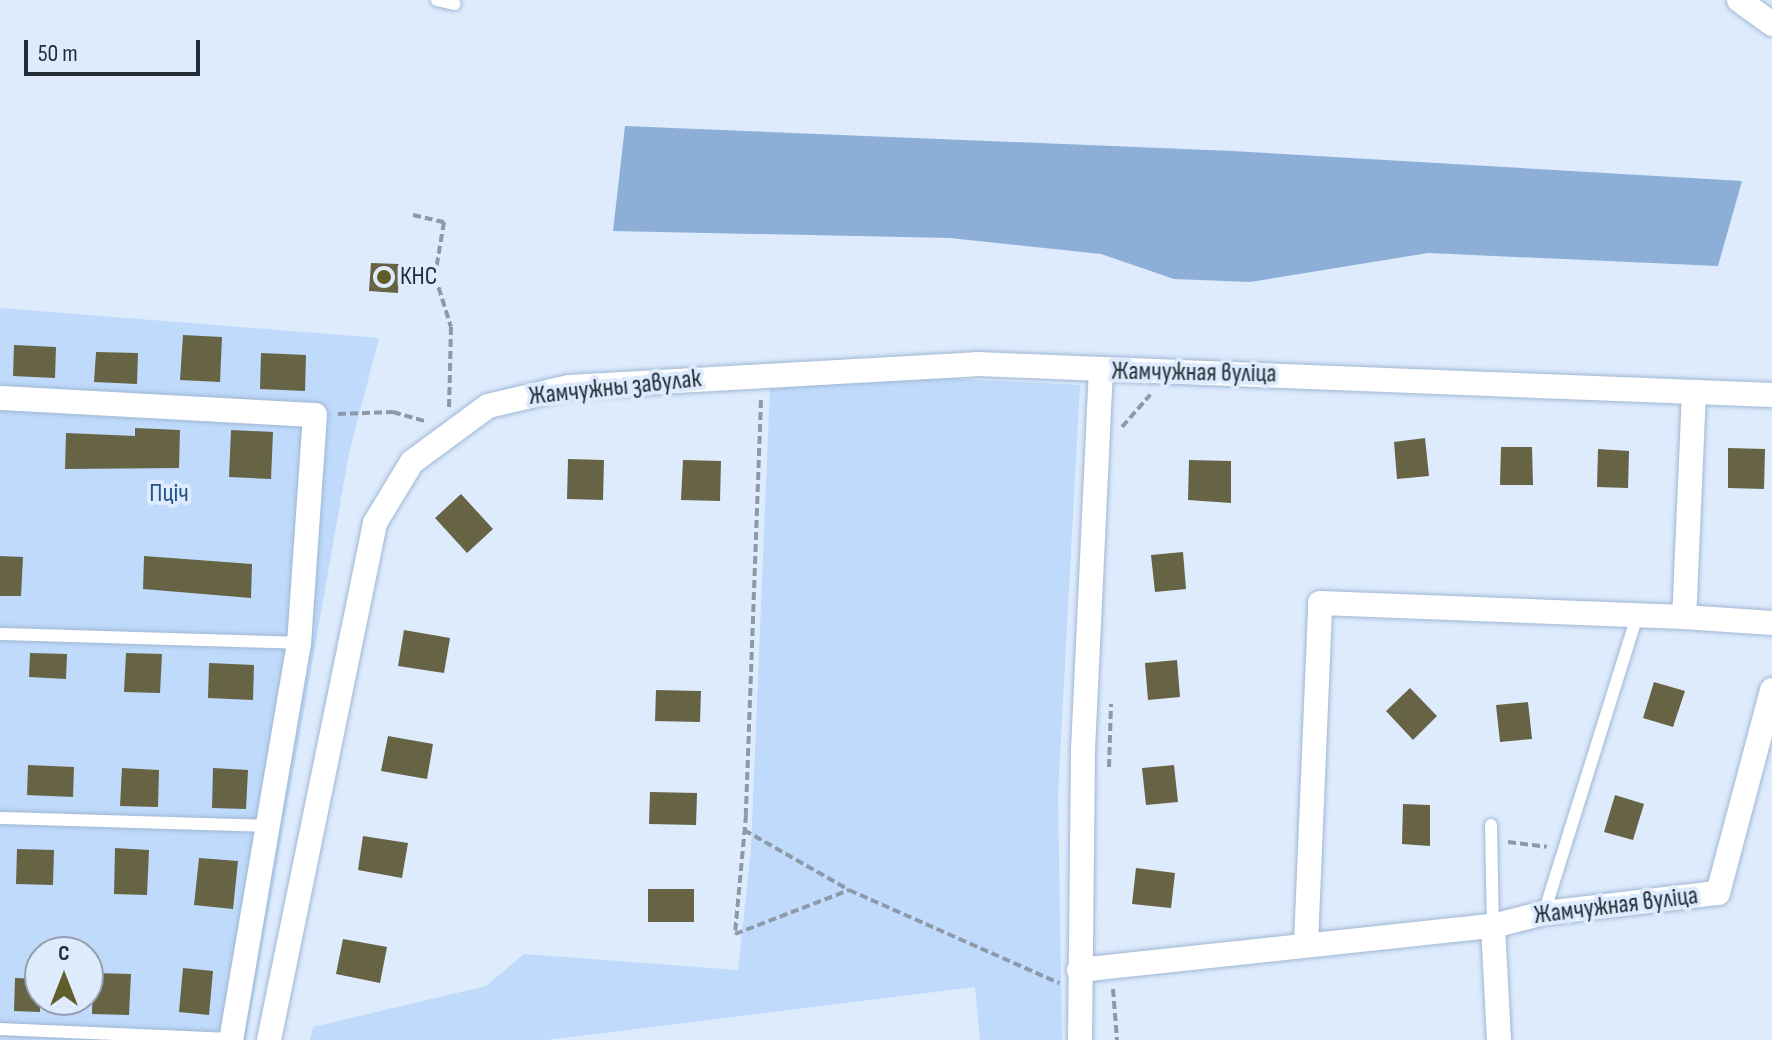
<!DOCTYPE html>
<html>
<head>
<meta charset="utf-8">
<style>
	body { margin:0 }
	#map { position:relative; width:1772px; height:1040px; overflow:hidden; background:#ddebfd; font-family:"Sofia Sans Condensed",sans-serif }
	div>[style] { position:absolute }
	.green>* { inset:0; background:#bfdafb }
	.forest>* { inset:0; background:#8dafd7 }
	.building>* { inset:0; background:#666445 }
	.path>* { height:4px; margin-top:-2px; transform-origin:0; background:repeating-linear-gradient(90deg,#8d99a8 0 8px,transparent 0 12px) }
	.roads { filter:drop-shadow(0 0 2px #a0b7d3) drop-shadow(0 0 2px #a0b7d3) }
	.service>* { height:12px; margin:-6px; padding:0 6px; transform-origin:6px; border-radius:6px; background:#fff }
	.minor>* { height:24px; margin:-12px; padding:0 12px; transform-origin:12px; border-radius:12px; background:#fff }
	.dots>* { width:22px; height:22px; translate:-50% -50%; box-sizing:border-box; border:4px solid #ddebfd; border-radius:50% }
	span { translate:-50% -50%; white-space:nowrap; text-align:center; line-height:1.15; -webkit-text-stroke:8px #ddebfd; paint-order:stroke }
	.poi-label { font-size:26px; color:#232c36 }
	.left { translate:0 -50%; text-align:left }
	.street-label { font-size:26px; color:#232c36 }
	.park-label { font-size:26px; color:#265488 }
	.north { position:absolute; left:24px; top:936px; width:80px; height:80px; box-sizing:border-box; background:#ddebfd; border:2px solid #939fad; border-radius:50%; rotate:0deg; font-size:22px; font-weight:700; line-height:32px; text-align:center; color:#232c36 }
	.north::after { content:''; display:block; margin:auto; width:28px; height:36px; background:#605d2a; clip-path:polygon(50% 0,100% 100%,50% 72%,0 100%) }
	.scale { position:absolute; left:24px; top:40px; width:176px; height:36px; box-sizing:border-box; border:4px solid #232c36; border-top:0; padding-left:10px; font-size:24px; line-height:28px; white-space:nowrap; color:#232c36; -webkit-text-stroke:6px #ddebfd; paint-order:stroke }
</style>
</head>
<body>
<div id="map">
	<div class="green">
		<i style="clip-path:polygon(evenodd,0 308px,379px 338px,349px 453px,246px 1040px,0 1040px,0 308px,40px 952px,88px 952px,88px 1000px,40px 1000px,40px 952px)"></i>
		<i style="clip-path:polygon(938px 378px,1080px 385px,1058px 794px,1062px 1040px,980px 1040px,975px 987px,546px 1040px,310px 1040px,313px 1027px,486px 986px,524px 954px,738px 970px,751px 849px,770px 387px)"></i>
	</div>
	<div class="forest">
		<i style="clip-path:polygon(625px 126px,1232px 151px,1742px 181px,1718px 266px,1428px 253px,1250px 282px,1174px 279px,1101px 254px,950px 238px,613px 231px)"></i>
	</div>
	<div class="building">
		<i style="clip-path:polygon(371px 263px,399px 264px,398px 293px,369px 291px)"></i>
		<i style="clip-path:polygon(183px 335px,222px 337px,220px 382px,180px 380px)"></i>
		<i style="clip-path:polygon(14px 345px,56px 347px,55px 378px,13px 376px)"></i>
		<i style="clip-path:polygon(96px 352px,138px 353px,137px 384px,94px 382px)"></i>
		<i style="clip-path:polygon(261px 353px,306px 355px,305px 391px,260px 389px)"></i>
		<i style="clip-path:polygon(135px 428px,180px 430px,179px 468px,65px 469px,66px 433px,135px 436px)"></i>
		<i style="clip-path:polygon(231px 430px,273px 432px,271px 479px,229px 477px)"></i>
		<i style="clip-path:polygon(1425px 438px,1429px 476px,1397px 479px,1394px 442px)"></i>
		<i style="clip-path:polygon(1501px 447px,1532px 447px,1533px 485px,1500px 485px)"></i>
		<i style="clip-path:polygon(1728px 448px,1765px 449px,1764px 489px,1728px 488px)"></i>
		<i style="clip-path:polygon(1598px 449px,1629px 451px,1628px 488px,1597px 487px)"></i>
		<i style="clip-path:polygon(568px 459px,604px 460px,603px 500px,567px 499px)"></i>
		<i style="clip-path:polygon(683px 460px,721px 461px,720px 501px,681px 500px)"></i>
		<i style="clip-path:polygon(1189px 460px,1231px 461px,1231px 503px,1188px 500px)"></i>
		<i style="clip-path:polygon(461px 494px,493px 529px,467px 553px,435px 518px)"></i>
		<i style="clip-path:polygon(1183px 552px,1186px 589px,1155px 592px,1151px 555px)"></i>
		<i style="clip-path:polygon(0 556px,23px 557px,21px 596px,0 596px)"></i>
		<i style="clip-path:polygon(144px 556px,252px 564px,251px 598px,143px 589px)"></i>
		<i style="clip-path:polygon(404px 630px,450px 638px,444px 673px,398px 666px)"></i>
		<i style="clip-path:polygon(30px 653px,67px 654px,66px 679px,29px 677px)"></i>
		<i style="clip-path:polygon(126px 653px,162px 654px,160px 693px,124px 692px)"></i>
		<i style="clip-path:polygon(1177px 660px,1180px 697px,1148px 700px,1145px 663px)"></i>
		<i style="clip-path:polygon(209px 663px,254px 665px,253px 700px,208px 698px)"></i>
		<i style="clip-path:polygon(1654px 682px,1685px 691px,1673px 727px,1643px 718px)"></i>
		<i style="clip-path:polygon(1410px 688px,1437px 716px,1413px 740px,1386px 711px)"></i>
		<i style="clip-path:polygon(656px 690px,701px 691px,700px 722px,655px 721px)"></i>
		<i style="clip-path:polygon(1528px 702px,1532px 739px,1500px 742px,1496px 705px)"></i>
		<i style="clip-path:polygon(388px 736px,433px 744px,427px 779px,381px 771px)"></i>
		<i style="clip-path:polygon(28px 765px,74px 767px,73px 797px,27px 795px)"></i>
		<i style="clip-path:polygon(1174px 765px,1178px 802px,1146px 805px,1142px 768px)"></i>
		<i style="clip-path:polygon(122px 768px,159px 770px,158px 807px,120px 806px)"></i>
		<i style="clip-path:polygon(213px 768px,248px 770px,246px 809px,212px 808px)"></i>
		<i style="clip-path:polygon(650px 792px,697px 793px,696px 825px,649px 824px)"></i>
		<i style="clip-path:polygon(1615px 795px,1644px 804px,1633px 840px,1604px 832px)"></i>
		<i style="clip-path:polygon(1403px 804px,1430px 805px,1430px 846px,1402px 844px)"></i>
		<i style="clip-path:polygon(363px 836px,408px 843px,402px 878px,358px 870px)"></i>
		<i style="clip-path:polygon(115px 848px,149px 850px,147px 895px,114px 894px)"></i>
		<i style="clip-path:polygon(17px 849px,54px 850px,53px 885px,16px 884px)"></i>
		<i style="clip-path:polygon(199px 858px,238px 861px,233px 909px,194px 905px)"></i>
		<i style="clip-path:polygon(1136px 868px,1175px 873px,1171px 908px,1132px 904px)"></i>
		<i style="clip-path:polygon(648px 889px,694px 889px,694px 922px,648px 922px)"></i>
		<i style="clip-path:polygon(343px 939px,387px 947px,380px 983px,336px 974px)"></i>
		<i style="clip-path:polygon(183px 968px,213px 971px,209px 1015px,179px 1012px)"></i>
		<i style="clip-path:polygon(93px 973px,131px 974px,129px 1015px,92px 1014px)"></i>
		<i style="clip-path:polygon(15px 978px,40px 979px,40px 1012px,14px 1011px)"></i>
	</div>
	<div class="path">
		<i style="left:413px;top:215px;width:32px;rotate:13deg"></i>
		<i style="left:444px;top:222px;width:55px;rotate:99.5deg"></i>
		<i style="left:435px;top:276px;width:53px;rotate:72.6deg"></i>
		<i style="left:451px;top:327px;width:80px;rotate:91.4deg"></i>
		<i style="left:761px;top:400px;width:415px;rotate:92.1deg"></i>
		<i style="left:746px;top:815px;width:120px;rotate:95.3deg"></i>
		<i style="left:735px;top:934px;width:122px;rotate:-21.1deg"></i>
		<i style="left:338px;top:414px;width:55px;rotate:-2.1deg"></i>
		<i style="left:393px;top:412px;width:35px;rotate:16deg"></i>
		<i style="left:1122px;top:427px;width:43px;rotate:-48.8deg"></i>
		<i style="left:1109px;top:767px;width:63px;rotate:-88.2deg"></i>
		<i style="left:744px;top:830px;width:121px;rotate:29.7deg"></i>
		<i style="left:849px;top:890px;width:230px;rotate:23.9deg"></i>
		<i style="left:1508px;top:842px;width:39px;rotate:7deg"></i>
		<i style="left:1113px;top:989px;width:51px;rotate:85.5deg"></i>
	</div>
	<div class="roads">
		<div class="service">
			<i style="left:437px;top:0;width:18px;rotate:13deg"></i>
			<i style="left:0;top:634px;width:299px;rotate:1.7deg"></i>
			<i style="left:0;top:818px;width:265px;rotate:1.7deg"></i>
			<i style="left:1491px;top:825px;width:101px;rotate:88.9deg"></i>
			<i style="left:1544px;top:913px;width:311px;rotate:-72.6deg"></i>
			<i style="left:0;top:1029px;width:231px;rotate:2.5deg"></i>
		</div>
		<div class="minor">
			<i style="left:1739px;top:0;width:41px;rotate:36deg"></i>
			<i style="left:1694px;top:392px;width:225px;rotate:92.5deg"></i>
			<i style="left:1684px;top:617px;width:88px;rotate:3.9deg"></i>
			<i style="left:0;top:398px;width:315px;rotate:3.1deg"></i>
			<i style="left:315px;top:415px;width:229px;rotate:94deg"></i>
			<i style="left:299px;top:643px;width:403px;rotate:99.7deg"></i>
			<i style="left:1493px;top:926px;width:114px;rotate:87deg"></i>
			<i style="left:1306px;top:944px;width:341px;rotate:-87.6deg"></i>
			<i style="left:1320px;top:603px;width:364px;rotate:2.2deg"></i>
			<i style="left:1079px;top:970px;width:416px;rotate:-6.1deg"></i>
			<i style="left:1493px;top:926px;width:53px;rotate:-14.3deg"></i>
			<i style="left:1544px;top:913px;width:175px;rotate:-6.6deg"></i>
			<i style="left:1718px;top:893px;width:210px;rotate:-75.1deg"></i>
			<i style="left:269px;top:1040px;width:528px;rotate:-78.41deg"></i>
			<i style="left:375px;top:523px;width:71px;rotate:-58.8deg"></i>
			<i style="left:412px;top:462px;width:94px;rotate:-36.4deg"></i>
			<i style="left:488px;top:406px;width:83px;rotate:-13.2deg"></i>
			<i style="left:569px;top:387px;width:408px;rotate:-3.2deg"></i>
			<i style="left:976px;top:364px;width:797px;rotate:2.23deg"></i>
			<i style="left:1080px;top:1040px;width:290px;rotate:-89.4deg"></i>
			<i style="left:1083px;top:750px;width:381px;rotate:-87.3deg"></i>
		</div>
	</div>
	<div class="dots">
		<i style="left:384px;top:277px;background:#605d2a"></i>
	</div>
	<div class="poi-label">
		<span class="left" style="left:400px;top:277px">КНС</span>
	</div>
	<div class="street-label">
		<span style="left:1194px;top:373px;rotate:1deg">Жамчужная вуліца</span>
		<span style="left:615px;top:388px;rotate:-6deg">Жамчужны завулак</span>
		<span style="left:1616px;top:906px;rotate:-7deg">Жамчужная вуліца</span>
	</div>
	<div class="park-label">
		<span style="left:169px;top:494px">Пціч</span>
	</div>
	<div class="north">С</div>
	<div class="scale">50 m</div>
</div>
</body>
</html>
